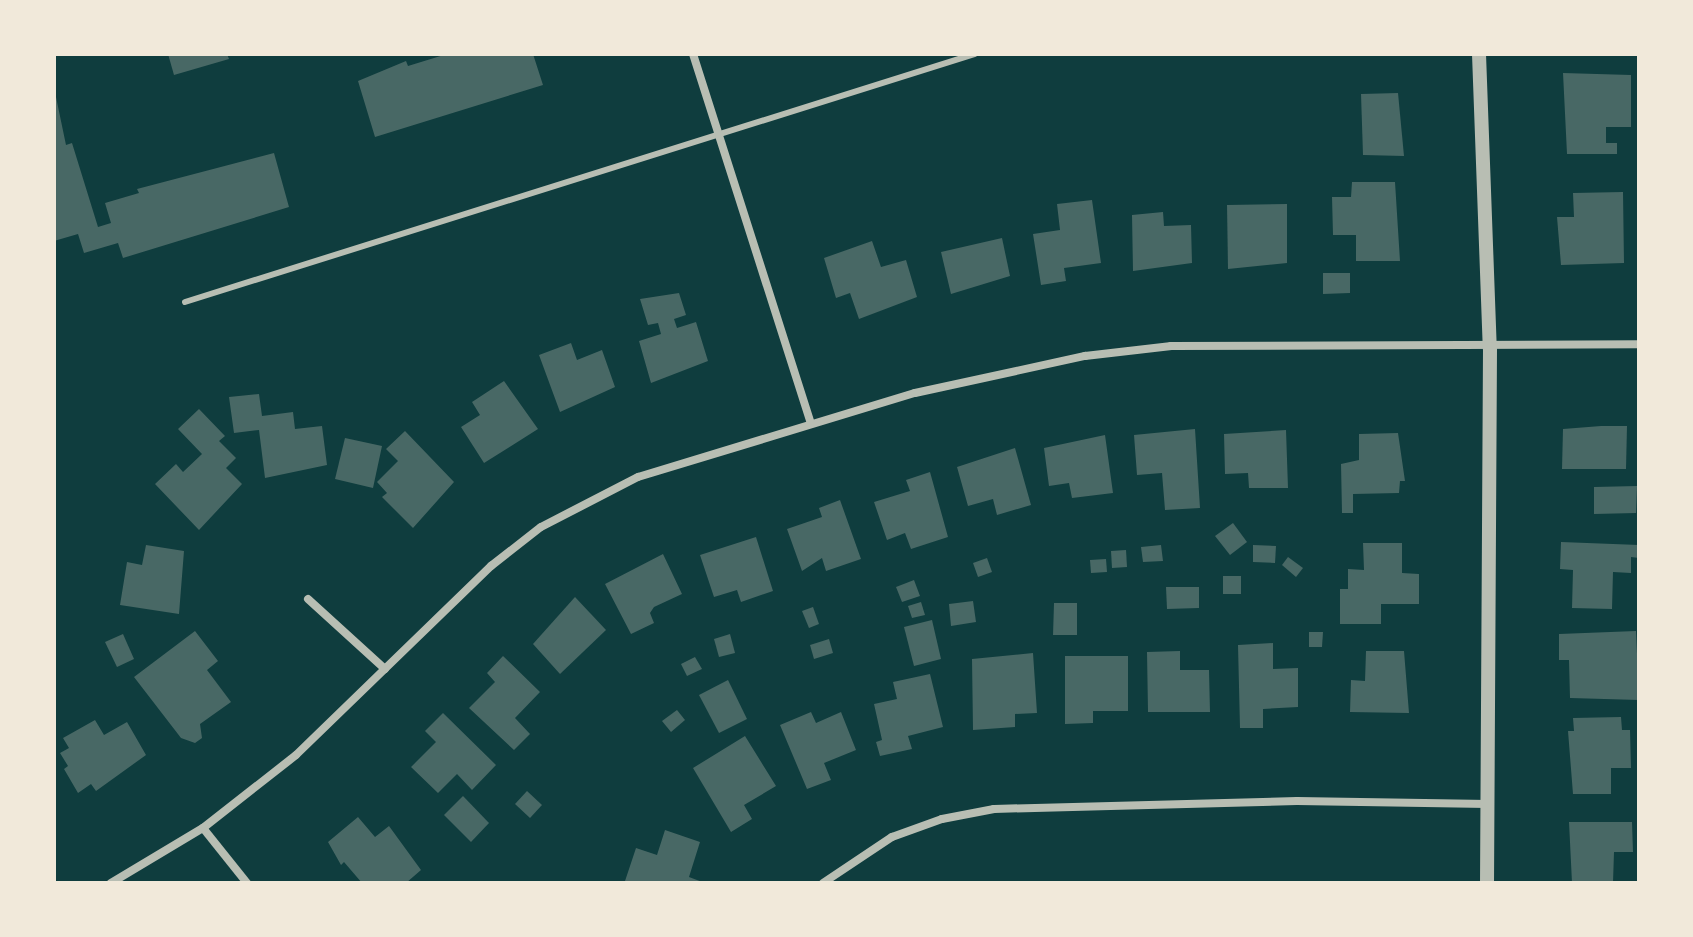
<!DOCTYPE html>
<html>
<head>
<meta charset="utf-8">
<style>
	body { margin:0 }
	#map { position:relative; width:1693px; height:937px; overflow:hidden; background:#0f3d3e; font-family:"Open Sans",sans-serif }
	div>[style] { position:absolute }
	.building>* { inset:0; background:#486865 }
	.service>* { height:6px; margin:-3px; padding:0 3px; transform-origin:3px; border-radius:3px; background:#b8beb3 }
	.minor>* { height:8px; margin:-4px; padding:0 4px; transform-origin:4px; border-radius:4px; background:#b8beb3 }
	.tertiary>* { height:14px; margin:-7px; padding:0 7px; transform-origin:7px; border-radius:7px; background:#b8beb3 }
	span { translate:-50% -50%; white-space:nowrap; text-align:center; line-height:1.15; -webkit-text-stroke:7px #f1e9da; paint-order:stroke }
	.frame { position:absolute; inset:0; border:56px solid #f1e9da; pointer-events:none }
</style>
</head>
<body>
<div id="map">
	<div class="building">
		<i style="clip-path:polygon(168px 54px,227px 54px,229px 59px,174px 75px)"></i>
		<i style="clip-path:polygon(447px 54px,533px 54px,543px 85px,375px 137px,358px 81px,406px 61px,408px 66px)"></i>
		<i style="clip-path:polygon(1563px 73px,1631px 75px,1631px 127px,1606px 127px,1606px 143px,1617px 143px,1617px 154px,1567px 154px)"></i>
		<i style="clip-path:polygon(1398px 93px,1404px 156px,1363px 155px,1361px 94px)"></i>
		<i style="clip-path:polygon(56px 97px,66px 145px,72px 143px,98px 227px,111px 223px,105px 203px,139px 193px,137px 189px,274px 153px,289px 207px,123px 258px,118px 243px,84px 253px,78px 234px,54px 241px)"></i>
		<i style="clip-path:polygon(1352px 182px,1395px 182px,1400px 261px,1356px 261px,1356px 235px,1333px 235px,1332px 197px,1351px 197px)"></i>
		<i style="clip-path:polygon(1623px 192px,1624px 263px,1561px 265px,1557px 217px,1574px 217px,1573px 193px)"></i>
		<i style="clip-path:polygon(1092px 200px,1101px 263px,1064px 268px,1066px 281px,1041px 285px,1033px 234px,1060px 230px,1057px 204px)"></i>
		<i style="clip-path:polygon(1287px 204px,1287px 263px,1228px 269px,1227px 205px)"></i>
		<i style="clip-path:polygon(1163px 212px,1164px 226px,1191px 225px,1192px 263px,1133px 271px,1132px 215px)"></i>
		<i style="clip-path:polygon(1002px 238px,1010px 276px,951px 294px,941px 252px)"></i>
		<i style="clip-path:polygon(872px 241px,881px 267px,906px 260px,917px 297px,859px 319px,850px 293px,836px 298px,824px 258px)"></i>
		<i style="clip-path:polygon(1323px 273px,1350px 273px,1350px 293px,1323px 294px)"></i>
		<i style="clip-path:polygon(679px 293px,686px 315px,674px 319px,677px 328px,696px 322px,708px 361px,651px 383px,639px 341px,661px 334px,658px 323px,648px 325px,640px 299px)"></i>
		<i style="clip-path:polygon(571px 343px,577px 360px,602px 350px,615px 387px,560px 412px,539px 355px)"></i>
		<i style="clip-path:polygon(504px 381px,538px 429px,484px 463px,461px 427px,480px 415px,472px 402px)"></i>
		<i style="clip-path:polygon(259px 394px,262px 416px,293px 412px,295px 429px,322px 426px,327px 465px,265px 478px,259px 430px,234px 433px,229px 397px)"></i>
		<i style="clip-path:polygon(199px 409px,225px 436px,219px 441px,236px 458px,226px 468px,242px 484px,199px 530px,155px 484px,176px 464px,183px 472px,202px 454px,178px 429px)"></i>
		<i style="clip-path:polygon(1601px 426px,1627px 426px,1626px 469px,1562px 469px,1563px 429px)"></i>
		<i style="clip-path:polygon(1195px 429px,1200px 508px,1165px 510px,1162px 473px,1137px 475px,1134px 435px)"></i>
		<i style="clip-path:polygon(1286px 430px,1288px 488px,1249px 488px,1248px 473px,1225px 474px,1224px 434px)"></i>
		<i style="clip-path:polygon(405px 431px,454px 482px,413px 528px,382px 497px,387px 493px,377px 482px,398px 461px,386px 449px)"></i>
		<i style="clip-path:polygon(1398px 433px,1405px 481px,1400px 481px,1399px 493px,1353px 494px,1353px 513px,1342px 513px,1341px 464px,1359px 460px,1359px 434px)"></i>
		<i style="clip-path:polygon(1105px 435px,1113px 493px,1072px 498px,1069px 483px,1049px 486px,1044px 448px)"></i>
		<i style="clip-path:polygon(345px 438px,382px 446px,373px 488px,335px 479px)"></i>
		<i style="clip-path:polygon(1015px 448px,1031px 505px,997px 515px,993px 499px,968px 506px,957px 467px)"></i>
		<i style="clip-path:polygon(930px 472px,948px 537px,911px 549px,905px 533px,887px 540px,874px 502px,910px 491px,906px 480px)"></i>
		<i style="clip-path:polygon(1637px 486px,1636px 513px,1594px 514px,1594px 487px)"></i>
		<i style="clip-path:polygon(840px 500px,861px 559px,826px 571px,822px 558px,802px 571px,787px 529px,822px 517px,819px 508px)"></i>
		<i style="clip-path:polygon(1233px 523px,1247px 542px,1230px 555px,1215px 536px)"></i>
		<i style="clip-path:polygon(756px 537px,773px 591px,741px 602px,737px 590px,714px 597px,700px 555px)"></i>
		<i style="clip-path:polygon(1561px 542px,1639px 545px,1639px 558px,1631px 557px,1631px 573px,1613px 572px,1612px 609px,1572px 608px,1573px 570px,1560px 569px)"></i>
		<i style="clip-path:polygon(1363px 543px,1402px 543px,1402px 573px,1419px 574px,1419px 604px,1381px 604px,1381px 624px,1340px 624px,1340px 589px,1348px 589px,1348px 569px,1364px 570px)"></i>
		<i style="clip-path:polygon(146px 545px,184px 551px,179px 614px,120px 605px,127px 562px,142px 565px)"></i>
		<i style="clip-path:polygon(1161px 545px,1163px 561px,1143px 562px,1141px 547px)"></i>
		<i style="clip-path:polygon(1253px 545px,1276px 546px,1275px 563px,1253px 562px)"></i>
		<i style="clip-path:polygon(1126px 550px,1127px 567px,1112px 568px,1111px 551px)"></i>
		<i style="clip-path:polygon(663px 554px,682px 594px,654px 607px,650px 613px,654px 623px,631px 634px,605px 584px)"></i>
		<i style="clip-path:polygon(1288px 557px,1303px 568px,1296px 577px,1282px 565px)"></i>
		<i style="clip-path:polygon(987px 558px,992px 572px,978px 577px,973px 563px)"></i>
		<i style="clip-path:polygon(1106px 559px,1107px 572px,1091px 573px,1090px 560px)"></i>
		<i style="clip-path:polygon(1223px 576px,1241px 576px,1241px 594px,1223px 594px)"></i>
		<i style="clip-path:polygon(914px 580px,920px 596px,902px 602px,896px 587px)"></i>
		<i style="clip-path:polygon(1166px 587px,1199px 587px,1199px 608px,1167px 609px)"></i>
		<i style="clip-path:polygon(575px 597px,606px 630px,560px 674px,533px 644px)"></i>
		<i style="clip-path:polygon(973px 601px,976px 622px,951px 626px,949px 604px)"></i>
		<i style="clip-path:polygon(921px 602px,925px 615px,912px 618px,908px 606px)"></i>
		<i style="clip-path:polygon(1054px 603px,1077px 603px,1077px 635px,1053px 635px)"></i>
		<i style="clip-path:polygon(813px 607px,819px 624px,809px 628px,802px 611px)"></i>
		<i style="clip-path:polygon(932px 620px,941px 659px,914px 666px,904px 627px)"></i>
		<i style="clip-path:polygon(195px 631px,218px 661px,207px 670px,231px 702px,200px 724px,202px 738px,195px 743px,181px 738px,134px 677px)"></i>
		<i style="clip-path:polygon(1636px 631px,1639px 700px,1570px 698px,1569px 660px,1559px 660px,1559px 634px)"></i>
		<i style="clip-path:polygon(1309px 632px,1323px 632px,1322px 647px,1309px 647px)"></i>
		<i style="clip-path:polygon(123px 634px,134px 659px,117px 667px,105px 642px)"></i>
		<i style="clip-path:polygon(730px 634px,735px 653px,719px 657px,714px 639px)"></i>
		<i style="clip-path:polygon(829px 639px,833px 653px,814px 659px,810px 645px)"></i>
		<i style="clip-path:polygon(1273px 643px,1273px 669px,1298px 668px,1298px 707px,1263px 709px,1263px 728px,1240px 728px,1238px 645px)"></i>
		<i style="clip-path:polygon(1180px 651px,1180px 670px,1209px 670px,1210px 712px,1148px 712px,1147px 652px)"></i>
		<i style="clip-path:polygon(1366px 651px,1404px 651px,1409px 713px,1350px 712px,1351px 680px,1365px 681px)"></i>
		<i style="clip-path:polygon(1033px 653px,1037px 713px,1015px 714px,1015px 727px,973px 730px,972px 659px)"></i>
		<i style="clip-path:polygon(503px 656px,540px 692px,515px 718px,530px 734px,514px 750px,469px 708px,495px 682px,487px 673px)"></i>
		<i style="clip-path:polygon(1065px 656px,1128px 656px,1128px 711px,1093px 711px,1093px 723px,1065px 724px)"></i>
		<i style="clip-path:polygon(695px 657px,702px 669px,687px 676px,681px 664px)"></i>
		<i style="clip-path:polygon(930px 674px,943px 727px,908px 736px,912px 749px,880px 756px,876px 742px,882px 740px,874px 704px,897px 699px,893px 682px)"></i>
		<i style="clip-path:polygon(728px 680px,747px 719px,719px 733px,699px 695px)"></i>
		<i style="clip-path:polygon(677px 710px,685px 720px,671px 732px,662px 721px)"></i>
		<i style="clip-path:polygon(811px 712px,816px 723px,841px 712px,856px 750px,824px 763px,831px 780px,807px 789px,780px 725px)"></i>
		<i style="clip-path:polygon(443px 713px,496px 765px,472px 790px,457px 774px,438px 793px,411px 767px,436px 742px,425px 731px)"></i>
		<i style="clip-path:polygon(1621px 717px,1622px 730px,1630px 730px,1631px 768px,1611px 768px,1611px 794px,1573px 794px,1568px 731px,1574px 731px,1573px 718px)"></i>
		<i style="clip-path:polygon(95px 720px,104px 735px,127px 722px,146px 755px,96px 791px,91px 784px,78px 793px,64px 769px,68px 766px,60px 753px,69px 748px,63px 738px)"></i>
		<i style="clip-path:polygon(745px 736px,776px 786px,744px 805px,752px 819px,731px 832px,693px 768px)"></i>
		<i style="clip-path:polygon(527px 791px,542px 805px,530px 818px,515px 804px)"></i>
		<i style="clip-path:polygon(463px 796px,489px 823px,471px 842px,444px 815px)"></i>
		<i style="clip-path:polygon(358px 817px,375px 837px,389px 826px,421px 870px,406px 883px,362px 883px,344px 862px,341px 865px,328px 842px)"></i>
		<i style="clip-path:polygon(1569px 822px,1632px 822px,1633px 852px,1614px 852px,1613px 883px,1572px 883px)"></i>
		<i style="clip-path:polygon(665px 830px,700px 842px,689px 877px,705px 883px,625px 881px,636px 848px,657px 855px)"></i>
	</div>
	<div class="service">
		<i style="left:185px;top:302px;width:828px;rotate:-17.43deg"></i>
	</div>
	<div class="minor">
		<i style="left:693px;top:54px;width:388px;rotate:72.3deg"></i>
		<i style="left:308px;top:599px;width:104px;rotate:42.3deg"></i>
		<i style="left:203px;top:828px;width:70px;rotate:51.3deg"></i>
		<i style="left:111px;top:883px;width:107px;rotate:-30.9deg"></i>
		<i style="left:203px;top:828px;width:118px;rotate:-38.1deg"></i>
		<i style="left:296px;top:755px;width:272px;rotate:-44.1deg"></i>
		<i style="left:491px;top:566px;width:63px;rotate:-38deg"></i>
		<i style="left:541px;top:527px;width:109px;rotate:-27.3deg"></i>
		<i style="left:638px;top:477px;width:289px;rotate:-16.9deg"></i>
		<i style="left:915px;top:393px;width:174px;rotate:-12.3deg"></i>
		<i style="left:1085px;top:356px;width:87px;rotate:-6.6deg"></i>
		<i style="left:1171px;top:346px;width:468px;rotate:-0.2deg"></i>
		<i style="left:823px;top:883px;width:83px;rotate:-33.7deg"></i>
		<i style="left:892px;top:837px;width:53px;rotate:-19.8deg"></i>
		<i style="left:942px;top:819px;width:53px;rotate:-10.9deg"></i>
		<i style="left:994px;top:809px;width:303px;rotate:-1.5deg"></i>
		<i style="left:1297px;top:801px;width:191px;rotate:0.9deg"></i>
	</div>
	<div class="tertiary">
		<i style="left:1479px;top:54px;width:295px;rotate:87.9deg"></i>
		<i style="left:1490px;top:349px;width:534px;rotate:90.32deg"></i>
	</div>
	<div class="frame"></div>
</div>
</body>
</html>
